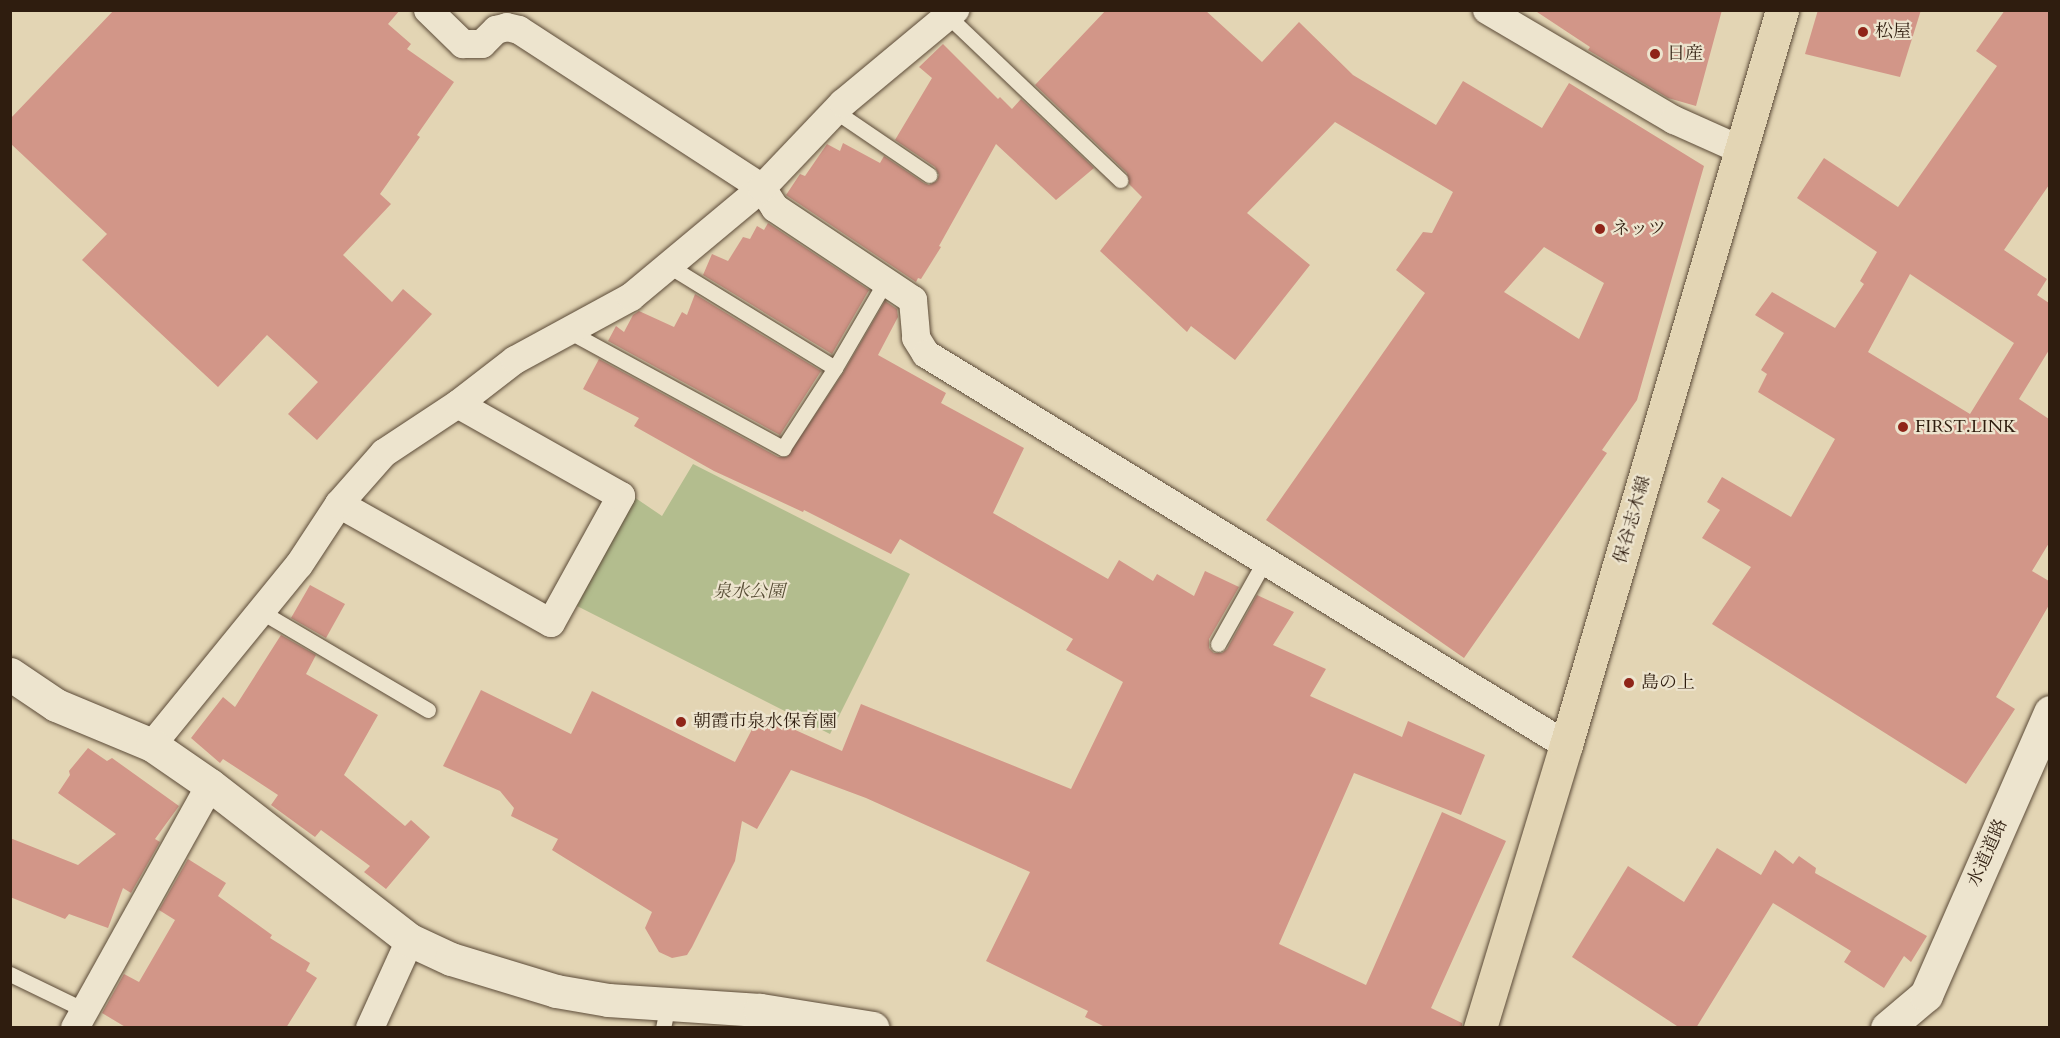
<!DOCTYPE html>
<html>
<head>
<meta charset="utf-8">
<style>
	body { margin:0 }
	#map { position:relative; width:2060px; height:1038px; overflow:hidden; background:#e3d5b4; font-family:Cardo,"Noto Serif JP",serif }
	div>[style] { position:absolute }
	.green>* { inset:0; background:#b3bd8e }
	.building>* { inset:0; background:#d29688 }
	.roads { filter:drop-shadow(0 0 2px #5c4b38) drop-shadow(0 0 2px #5c4b38) }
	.service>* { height:15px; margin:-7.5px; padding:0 7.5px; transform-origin:7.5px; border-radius:7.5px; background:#ede4ce }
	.minor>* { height:28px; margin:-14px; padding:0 14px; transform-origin:14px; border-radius:14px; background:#ede4ce }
	.tertiary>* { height:33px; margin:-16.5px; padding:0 16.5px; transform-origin:16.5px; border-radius:16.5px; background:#ede4ce }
	.primary>* { height:33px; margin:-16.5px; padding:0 16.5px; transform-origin:16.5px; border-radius:16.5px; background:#e3d5b4 }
	.dots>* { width:16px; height:16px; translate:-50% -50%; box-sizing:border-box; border:3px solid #ede4ce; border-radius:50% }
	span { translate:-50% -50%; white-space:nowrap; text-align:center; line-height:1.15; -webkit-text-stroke:4.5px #ede4ce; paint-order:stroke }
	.poi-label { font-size:18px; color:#2f1d0f }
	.left { translate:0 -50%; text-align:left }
	.street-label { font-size:18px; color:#2f1d0f }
	.park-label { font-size:18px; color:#574d35; font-style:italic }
	.frame { position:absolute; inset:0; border:12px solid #2f1d0f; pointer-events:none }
</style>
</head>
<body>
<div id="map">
	<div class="green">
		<i style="clip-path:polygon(693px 464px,910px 574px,830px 734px,577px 606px,634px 497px,662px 516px)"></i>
	</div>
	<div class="building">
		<i style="clip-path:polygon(114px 10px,400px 10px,388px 24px,411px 44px,407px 49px,454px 82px,417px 135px,420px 137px,380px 194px,391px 204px,343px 255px,392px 302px,403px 289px,432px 314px,317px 440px,288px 414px,318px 382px,267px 335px,218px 387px,82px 260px,107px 234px,10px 143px,10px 119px)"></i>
		<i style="clip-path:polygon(evenodd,1106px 10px,1205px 10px,1262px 62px,1299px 22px,1353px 75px,1436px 125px,1463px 81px,1542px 128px,1569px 83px,1704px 166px,1637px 400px,1602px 450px,1607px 453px,1464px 658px,1266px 520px,1425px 293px,1396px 270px,1423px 232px,1432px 233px,1453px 192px,1335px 122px,1247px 213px,1310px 265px,1235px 360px,1191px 326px,1187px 332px,1100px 251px,1142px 197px,1129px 184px,1127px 173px,1035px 85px,1106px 10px,1544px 247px,1604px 283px,1579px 339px,1504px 292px,1544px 247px)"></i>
		<i style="clip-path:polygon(1534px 10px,1722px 10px,1696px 106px,1668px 98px,1588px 50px,1590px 47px)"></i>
		<i style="clip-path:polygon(1818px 10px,1921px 10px,1900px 77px,1805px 54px)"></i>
		<i style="clip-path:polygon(evenodd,2005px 10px,2049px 10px,2049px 185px,2004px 250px,2047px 279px,2037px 295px,2049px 303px,2049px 350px,2019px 399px,2049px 419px,2049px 543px,2032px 571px,2049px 581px,2049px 605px,1996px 697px,2015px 709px,1966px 784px,1712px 624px,1751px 567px,1702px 538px,1720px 510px,1707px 502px,1722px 477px,1791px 517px,1835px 439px,1758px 392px,1767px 374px,1761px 370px,1784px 333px,1755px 315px,1772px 292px,1835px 328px,1864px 284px,1860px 281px,1877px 252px,1797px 198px,1824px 158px,1898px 207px,1997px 66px,1976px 51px,2005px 10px,1910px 274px,2014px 343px,1970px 414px,1868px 352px,1910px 274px)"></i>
		<i style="clip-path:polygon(943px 44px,998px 99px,1000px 97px,1012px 109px,1021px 99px,1094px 168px,1056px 200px,996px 144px,939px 246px,941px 247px,921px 279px,918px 278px,916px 282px,786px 195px,800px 174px,805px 176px,827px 144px,840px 151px,843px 143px,880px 163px,884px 156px,924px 183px,929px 185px,937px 181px,939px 175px,935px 167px,895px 140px,932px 78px,919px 67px)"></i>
		<i style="clip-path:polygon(768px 223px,869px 290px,832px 354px,703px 275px,712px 254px,728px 261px,743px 237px,750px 239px,757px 226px,764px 230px)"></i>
		<i style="clip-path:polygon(695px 294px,821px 371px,780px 435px,608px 341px,616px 326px,624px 332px,633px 315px,639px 311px,674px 327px,682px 312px,687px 315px)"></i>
		<i style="clip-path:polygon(885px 301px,897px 309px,898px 317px,878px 355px,946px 393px,941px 403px,1024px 448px,993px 513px,1108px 579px,1119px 560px,1153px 581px,1157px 574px,1194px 596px,1205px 571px,1239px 587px,1209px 639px,1209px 648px,1214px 653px,1222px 653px,1227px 649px,1257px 595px,1294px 612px,1273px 645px,1326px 669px,1310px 696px,1402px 737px,1408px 721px,1485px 755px,1461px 815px,1354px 773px,1279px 944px,1366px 985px,1442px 812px,1506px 841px,1431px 1008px,1462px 1023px,1462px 1028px,1107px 1028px,1085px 1017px,1088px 1011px,986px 961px,1030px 872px,866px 798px,791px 770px,757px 829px,742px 821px,735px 861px,692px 947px,687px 955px,672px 958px,659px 952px,645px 928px,652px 912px,552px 850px,558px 839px,511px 816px,514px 808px,500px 791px,443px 766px,481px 690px,571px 734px,592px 691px,735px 762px,760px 714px,842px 751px,861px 704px,1071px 789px,1123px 682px,1066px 650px,1073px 639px,900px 539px,891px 554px,804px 510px,803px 512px,714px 471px,634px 426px,639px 418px,583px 389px,599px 359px,778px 457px,787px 457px,843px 373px)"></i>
		<i style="clip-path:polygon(310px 585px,345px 604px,326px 638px,291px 618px)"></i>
		<i style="clip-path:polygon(281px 635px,316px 655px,306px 674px,378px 715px,344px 775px,405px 826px,411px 820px,430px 837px,386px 889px,364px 872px,370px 866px,321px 830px,315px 837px,271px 805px,278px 795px,223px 759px,220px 763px,191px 738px,223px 697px,235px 707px)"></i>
		<i style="clip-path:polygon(88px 748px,107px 761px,112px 758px,179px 806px,155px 839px,160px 842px,131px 893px,123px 888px,108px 928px,69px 914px,65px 919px,10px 897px,10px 838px,78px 865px,116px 834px,58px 793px,70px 775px,69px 771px)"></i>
		<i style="clip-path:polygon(1717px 848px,1761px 875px,1775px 850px,1793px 864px,1799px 856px,1816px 868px,1815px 873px,1927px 936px,1911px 962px,1904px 956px,1884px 988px,1844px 962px,1851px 951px,1773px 903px,1696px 1028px,1680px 1028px,1572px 957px,1628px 866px,1684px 902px)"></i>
		<i style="clip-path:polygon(188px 859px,226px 883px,218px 896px,272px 935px,270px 938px,310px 963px,306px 971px,317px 978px,286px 1028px,127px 1028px,102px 1013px,124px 974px,139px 982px,175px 920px,159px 910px)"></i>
	</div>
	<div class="roads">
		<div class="service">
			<i style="left:948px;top:16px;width:238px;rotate:43.6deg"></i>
			<i style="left:835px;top:111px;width:114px;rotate:34.2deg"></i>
			<i style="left:669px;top:266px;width:195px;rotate:31.6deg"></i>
			<i style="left:570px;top:332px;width:243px;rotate:28.6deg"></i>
			<i style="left:783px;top:448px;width:95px;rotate:-57deg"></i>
			<i style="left:835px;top:368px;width:99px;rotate:-59.8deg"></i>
			<i style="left:260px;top:611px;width:195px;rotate:30.5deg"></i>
			<i style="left:1218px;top:644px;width:94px;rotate:-60.7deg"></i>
			<i style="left:10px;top:974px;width:82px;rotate:25.9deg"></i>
			<i style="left:663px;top:1028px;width:24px;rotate:-78deg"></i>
		</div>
		<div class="minor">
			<i style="left:428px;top:10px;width:49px;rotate:44.2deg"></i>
			<i style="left:463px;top:44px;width:19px"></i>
			<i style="left:482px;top:44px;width:20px;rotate:-45deg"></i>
			<i style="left:496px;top:30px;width:11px;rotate:-15deg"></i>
			<i style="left:507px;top:27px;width:12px;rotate:14deg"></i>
			<i style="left:519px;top:30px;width:290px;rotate:33deg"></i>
			<i style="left:762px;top:188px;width:24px;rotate:57deg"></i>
			<i style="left:775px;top:208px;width:166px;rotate:33.7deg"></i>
			<i style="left:913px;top:300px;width:38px;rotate:85deg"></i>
			<i style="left:916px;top:338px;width:19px;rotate:58deg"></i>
			<i style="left:926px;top:354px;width:750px;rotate:31.42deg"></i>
			<i style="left:1487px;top:10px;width:217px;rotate:30.5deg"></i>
			<i style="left:1674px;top:120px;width:73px;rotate:24.1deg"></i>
			<i style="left:339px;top:504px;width:243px;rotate:29.3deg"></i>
			<i style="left:551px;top:623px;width:145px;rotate:-61.1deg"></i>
			<i style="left:621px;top:496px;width:187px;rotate:-150.6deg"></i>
			<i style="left:152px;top:745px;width:232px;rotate:-50.8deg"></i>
			<i style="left:299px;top:565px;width:73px;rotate:-56.7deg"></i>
			<i style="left:339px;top:504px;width:68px;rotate:-48.6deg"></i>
			<i style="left:384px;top:453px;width:89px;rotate:-33.5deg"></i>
			<i style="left:458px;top:404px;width:72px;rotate:-37.7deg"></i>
			<i style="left:515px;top:360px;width:132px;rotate:-28.5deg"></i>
			<i style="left:631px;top:297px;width:170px;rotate:-39.8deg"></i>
			<i style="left:762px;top:188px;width:117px;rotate:-46.4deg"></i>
			<i style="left:843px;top:103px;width:146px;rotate:-39.7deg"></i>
			<i style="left:75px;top:1028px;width:278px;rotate:-60.9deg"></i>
			<i style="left:370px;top:1028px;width:97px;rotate:-65.6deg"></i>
		</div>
		<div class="tertiary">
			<i style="left:10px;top:674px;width:55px;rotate:34deg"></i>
			<i style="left:56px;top:705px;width:104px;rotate:22.6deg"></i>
			<i style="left:152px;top:745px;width:70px;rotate:34.6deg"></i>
			<i style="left:210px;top:785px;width:253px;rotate:37.8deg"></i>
			<i style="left:410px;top:940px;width:45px;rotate:24.9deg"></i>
			<i style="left:451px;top:959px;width:110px;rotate:16.9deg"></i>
			<i style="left:556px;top:991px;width:53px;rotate:9.8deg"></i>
			<i style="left:608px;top:1000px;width:152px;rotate:3.8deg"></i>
			<i style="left:760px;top:1010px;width:114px;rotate:9.1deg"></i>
			<i style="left:1887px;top:1028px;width:51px;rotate:-40.2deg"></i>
			<i style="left:1926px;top:995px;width:309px;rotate:-66.3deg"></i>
		</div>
		<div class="primary">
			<i style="left:1480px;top:1028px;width:296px;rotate:-73.1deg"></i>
			<i style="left:1566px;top:745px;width:766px;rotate:-73.62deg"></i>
		</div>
	</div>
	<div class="dots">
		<i style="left:1863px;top:32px;background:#8f2418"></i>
		<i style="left:1655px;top:54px;background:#8f2418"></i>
		<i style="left:1600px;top:229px;background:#8f2418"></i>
		<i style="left:1903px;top:427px;background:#8f2418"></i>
		<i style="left:1629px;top:683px;background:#8f2418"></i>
		<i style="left:681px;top:722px;background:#8f2418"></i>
	</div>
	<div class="poi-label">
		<span class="left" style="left:1875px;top:32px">松屋</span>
		<span class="left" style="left:1667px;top:54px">日産</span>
		<span class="left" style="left:1612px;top:229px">ネッツ</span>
		<span class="left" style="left:1915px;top:427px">FIRST.LINK</span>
		<span class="left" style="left:1641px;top:683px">島の上</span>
		<span class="left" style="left:693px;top:722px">朝霞市泉水保育園</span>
	</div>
	<div class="street-label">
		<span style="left:1633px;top:520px;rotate:-74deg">保谷志木線</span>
		<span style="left:1988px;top:853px;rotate:-66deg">水道道路</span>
	</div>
	<div class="park-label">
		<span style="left:749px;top:592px">泉水公園</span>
	</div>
	<div class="frame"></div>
</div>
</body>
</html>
